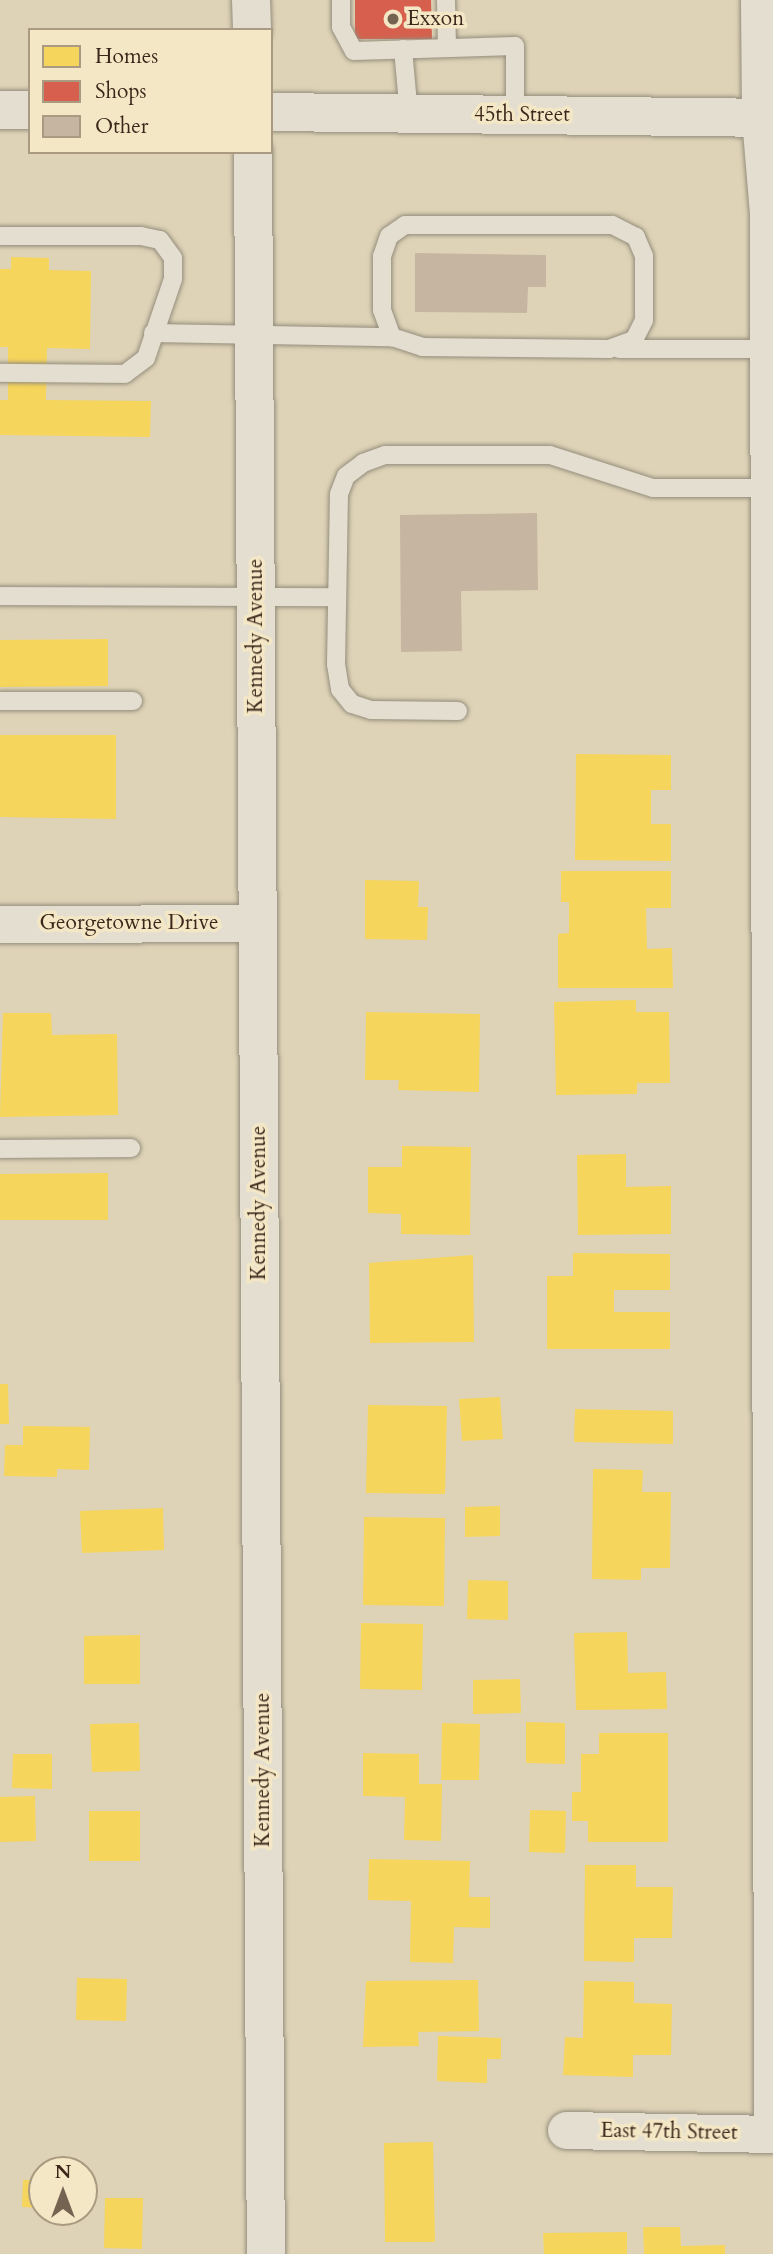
<!DOCTYPE html>
<html>
<head>
<meta charset="utf-8">
<style>
	body { margin:0 }
	#map { position:relative; width:773px; height:2254px; overflow:hidden; background:#ded3b7; font-family:Cardo,serif }
	div>[style] { position:absolute }
	.homes>* { inset:0; background:#f6d55c }
	.shops>* { inset:0; background:#d6604d }
	.building>* { inset:0; background:#c6b5a0 }
	.roads { filter:drop-shadow(0 0 2px #958d7c) drop-shadow(0 0 2px #958d7c) }
	.lane>* { height:18px; margin:-9px; padding:0 9px; transform-origin:9px; border-radius:9px; background:#e3ded0 }
	.street>* { height:37px; margin:-18.5px; padding:0 18.5px; transform-origin:18.5px; border-radius:18.5px; background:#e3ded0 }
	.secondary>* { height:38px; margin:-19px; padding:0 19px; transform-origin:19px; border-radius:19px; background:#e3ded0 }
	.dots>* { width:19px; height:19px; translate:-50% -50%; box-sizing:border-box; border:4px solid #f3e7c6; border-radius:50% }
	span { translate:-50% -50%; white-space:nowrap; text-align:center; line-height:1.15; -webkit-text-stroke:7px #f3e7c6; paint-order:stroke }
	.poi-label { font-size:21px; color:#3b2619 }
	.left { translate:0 -50%; text-align:left }
	.street-label { font-size:21px; color:#3b2619 }
	.legend { position:absolute; left:28px; top:28px; width:245px; height:126px; box-sizing:border-box; background:#f3e7c6; border:2px solid #a99a81; margin:0; padding:9px 12px; list-style:none; font-size:21px; color:#3b2619 }
	.legend li { display:flex; align-items:center; gap:14px; height:35px }
	.legend b { width:35px; border:2px solid #a99a81 }
	.north { position:absolute; left:28px; top:2156px; width:70px; height:70px; box-sizing:border-box; background:#f3e7c6; border:2px solid #a99a81; border-radius:50%; rotate:0deg; font-size:19px; font-weight:700; line-height:28px; text-align:center; color:#3b2619 }
	.north::after { content:''; display:block; margin:auto; width:24px; height:32px; background:#746350; clip-path:polygon(50% 0,100% 100%,50% 72%,0 100%) }
</style>
</head>
<body>
<div id="map">
	<div class="homes">
		<i style="clip-path:polygon(11px 257px,49px 258px,49px 270px,91px 271px,90px 349px,47px 348px,46px 400px,151px 401px,150px 437px,0 435px,0 400px,8px 400px,8px 347px,0 347px,0 269px,11px 269px)"></i>
		<i style="clip-path:polygon(108px 639px,108px 686px,0 687px,0 640px)"></i>
		<i style="clip-path:polygon(0 735px,116px 735px,116px 819px,0 817px)"></i>
		<i style="clip-path:polygon(576px 754px,671px 755px,671px 790px,651px 790px,651px 824px,671px 824px,671px 861px,575px 860px)"></i>
		<i style="clip-path:polygon(561px 871px,671px 871px,671px 908px,646px 908px,647px 949px,672px 948px,673px 988px,558px 988px,558px 934px,569px 933px,569px 902px,561px 902px)"></i>
		<i style="clip-path:polygon(365px 880px,419px 881px,418px 907px,428px 907px,427px 940px,365px 939px)"></i>
		<i style="clip-path:polygon(636px 1000px,636px 1012px,669px 1012px,670px 1083px,637px 1083px,637px 1094px,556px 1095px,554px 1002px)"></i>
		<i style="clip-path:polygon(366px 1012px,480px 1014px,479px 1092px,398px 1090px,399px 1080px,365px 1080px)"></i>
		<i style="clip-path:polygon(3px 1013px,51px 1013px,52px 1035px,117px 1034px,118px 1115px,0 1117px)"></i>
		<i style="clip-path:polygon(402px 1146px,471px 1147px,470px 1235px,401px 1234px,401px 1214px,368px 1213px,368px 1167px,402px 1167px)"></i>
		<i style="clip-path:polygon(626px 1154px,626px 1187px,671px 1186px,671px 1234px,578px 1235px,577px 1155px)"></i>
		<i style="clip-path:polygon(108px 1173px,108px 1220px,0 1220px,0 1174px)"></i>
		<i style="clip-path:polygon(573px 1253px,670px 1254px,670px 1290px,614px 1290px,614px 1312px,670px 1312px,670px 1349px,547px 1349px,547px 1276px,573px 1276px)"></i>
		<i style="clip-path:polygon(473px 1255px,474px 1342px,370px 1343px,369px 1263px)"></i>
		<i style="clip-path:polygon(0 1384px,8px 1384px,9px 1424px,0 1424px)"></i>
		<i style="clip-path:polygon(500px 1397px,503px 1439px,462px 1441px,459px 1399px)"></i>
		<i style="clip-path:polygon(368px 1405px,447px 1406px,445px 1494px,366px 1493px)"></i>
		<i style="clip-path:polygon(575px 1409px,673px 1411px,673px 1444px,574px 1442px)"></i>
		<i style="clip-path:polygon(23px 1426px,90px 1427px,89px 1470px,57px 1469px,57px 1477px,4px 1476px,5px 1445px,23px 1445px)"></i>
		<i style="clip-path:polygon(593px 1469px,643px 1470px,642px 1492px,671px 1492px,670px 1568px,641px 1568px,641px 1580px,592px 1579px)"></i>
		<i style="clip-path:polygon(500px 1506px,500px 1536px,465px 1537px,465px 1507px)"></i>
		<i style="clip-path:polygon(163px 1508px,164px 1550px,82px 1553px,80px 1511px)"></i>
		<i style="clip-path:polygon(364px 1517px,445px 1518px,444px 1606px,363px 1605px)"></i>
		<i style="clip-path:polygon(468px 1580px,508px 1581px,508px 1620px,467px 1619px)"></i>
		<i style="clip-path:polygon(361px 1623px,423px 1624px,422px 1690px,360px 1689px)"></i>
		<i style="clip-path:polygon(627px 1632px,628px 1673px,666px 1672px,667px 1709px,576px 1710px,574px 1633px)"></i>
		<i style="clip-path:polygon(140px 1635px,140px 1684px,84px 1684px,84px 1636px)"></i>
		<i style="clip-path:polygon(520px 1679px,521px 1713px,473px 1714px,473px 1680px)"></i>
		<i style="clip-path:polygon(526px 1722px,565px 1723px,565px 1764px,526px 1763px)"></i>
		<i style="clip-path:polygon(139px 1723px,140px 1771px,92px 1772px,90px 1724px)"></i>
		<i style="clip-path:polygon(442px 1723px,480px 1724px,479px 1780px,441px 1780px)"></i>
		<i style="clip-path:polygon(599px 1733px,668px 1733px,668px 1842px,588px 1842px,588px 1821px,572px 1821px,572px 1792px,581px 1792px,581px 1754px,599px 1754px)"></i>
		<i style="clip-path:polygon(363px 1753px,419px 1754px,419px 1784px,442px 1784px,441px 1841px,404px 1840px,405px 1797px,363px 1796px)"></i>
		<i style="clip-path:polygon(13px 1754px,52px 1754px,52px 1789px,12px 1788px)"></i>
		<i style="clip-path:polygon(35px 1796px,36px 1841px,0 1842px,0 1797px)"></i>
		<i style="clip-path:polygon(530px 1810px,566px 1811px,565px 1853px,529px 1852px)"></i>
		<i style="clip-path:polygon(89px 1811px,140px 1811px,140px 1861px,89px 1861px)"></i>
		<i style="clip-path:polygon(369px 1859px,470px 1861px,469px 1897px,490px 1897px,490px 1928px,454px 1927px,453px 1963px,410px 1962px,411px 1901px,368px 1900px)"></i>
		<i style="clip-path:polygon(585px 1865px,636px 1865px,636px 1887px,673px 1887px,672px 1938px,634px 1938px,634px 1962px,584px 1961px)"></i>
		<i style="clip-path:polygon(77px 1978px,127px 1979px,126px 2021px,76px 2020px)"></i>
		<i style="clip-path:polygon(478px 1980px,479px 2031px,418px 2032px,419px 2046px,363px 2047px,366px 1981px)"></i>
		<i style="clip-path:polygon(584px 1981px,634px 1982px,634px 2003px,672px 2004px,671px 2055px,633px 2055px,633px 2077px,563px 2075px,565px 2037px,583px 2038px)"></i>
		<i style="clip-path:polygon(438px 2036px,501px 2038px,501px 2059px,487px 2059px,487px 2083px,437px 2081px)"></i>
		<i style="clip-path:polygon(433px 2142px,435px 2242px,385px 2242px,384px 2143px)"></i>
		<i style="clip-path:polygon(23px 2180px,42px 2180px,42px 2208px,22px 2207px)"></i>
		<i style="clip-path:polygon(105px 2198px,143px 2198px,142px 2249px,104px 2248px)"></i>
		<i style="clip-path:polygon(643px 2227px,680px 2227px,681px 2246px,725px 2245px,725px 2254px,644px 2254px)"></i>
		<i style="clip-path:polygon(627px 2232px,627px 2254px,544px 2254px,543px 2233px)"></i>
	</div>
	<div class="shops">
		<i style="clip-path:polygon(355px 0,431px 0,432px 39px,355px 39px)"></i>
	</div>
	<div class="building">
		<i style="clip-path:polygon(415px 253px,546px 255px,546px 287px,528px 287px,527px 313px,415px 312px)"></i>
		<i style="clip-path:polygon(537px 513px,538px 590px,461px 591px,462px 651px,401px 652px,400px 515px)"></i>
	</div>
	<div class="roads">
		<div class="lane">
			<i style="left:341px;top:0;width:27px;rotate:90deg"></i>
			<i style="left:341px;top:27px;width:27px;rotate:62deg"></i>
			<i style="left:354px;top:51px;width:161px;rotate:-1.8deg"></i>
			<i style="left:515px;top:46px;width:69px;rotate:90deg"></i>
			<i style="left:446px;top:0;width:47px;rotate:88.8deg"></i>
			<i style="left:403px;top:49px;width:66px;rotate:84.8deg"></i>
			<i style="left:0;top:236px;width:141px"></i>
			<i style="left:141px;top:236px;width:19px;rotate:12deg"></i>
			<i style="left:160px;top:240px;width:22px;rotate:54deg"></i>
			<i style="left:173px;top:258px;width:21px;rotate:90deg"></i>
			<i style="left:173px;top:279px;width:83px;rotate:108.9deg"></i>
			<i style="left:146px;top:358px;width:26px;rotate:143deg"></i>
			<i style="left:125px;top:374px;width:125px;rotate:-179.5deg"></i>
			<i style="left:153px;top:333px;width:239px;rotate:1deg"></i>
			<i style="left:392px;top:337px;width:32px;rotate:18deg"></i>
			<i style="left:422px;top:347px;width:187px;rotate:0.6deg"></i>
			<i style="left:609px;top:349px;width:27px;rotate:-20deg"></i>
			<i style="left:634px;top:340px;width:22px;rotate:-63deg"></i>
			<i style="left:644px;top:320px;width:64px;rotate:-90deg"></i>
			<i style="left:644px;top:256px;width:21px;rotate:-113deg"></i>
			<i style="left:636px;top:237px;width:27px;rotate:-153deg"></i>
			<i style="left:612px;top:225px;width:207px;rotate:180deg"></i>
			<i style="left:405px;top:225px;width:19px;rotate:145deg"></i>
			<i style="left:389px;top:236px;width:21px;rotate:109deg"></i>
			<i style="left:382px;top:256px;width:54px;rotate:90deg"></i>
			<i style="left:382px;top:310px;width:29px;rotate:70deg"></i>
			<i style="left:619px;top:349px;width:149px"></i>
			<i style="left:0;top:596px;width:337px;rotate:0.2deg"></i>
			<i style="left:0;top:701px;width:133px"></i>
			<i style="left:458px;top:711px;width:87px;rotate:-179.3deg"></i>
			<i style="left:371px;top:710px;width:20px;rotate:-162deg"></i>
			<i style="left:352px;top:704px;width:19px;rotate:-129deg"></i>
			<i style="left:340px;top:689px;width:24px;rotate:-99deg"></i>
			<i style="left:336px;top:665px;width:171px;rotate:-89deg"></i>
			<i style="left:339px;top:494px;width:19px;rotate:-69deg"></i>
			<i style="left:346px;top:476px;width:21px;rotate:-37deg"></i>
			<i style="left:363px;top:463px;width:23px;rotate:-20deg"></i>
			<i style="left:385px;top:455px;width:165px"></i>
			<i style="left:550px;top:455px;width:108px;rotate:17.8deg"></i>
			<i style="left:653px;top:488px;width:116px"></i>
			<i style="left:0;top:1149px;width:131px;rotate:-0.4deg"></i>
		</div>
		<div class="street">
			<i style="left:759px;top:0;width:118px;rotate:89.5deg"></i>
			<i style="left:760px;top:118px;width:95px;rotate:85.2deg"></i>
			<i style="left:768px;top:213px;width:1921px;rotate:89.88deg"></i>
			<i style="left:0;top:924px;width:258px;rotate:-0.2deg"></i>
			<i style="left:566px;top:2130px;width:207px;rotate:1.1deg"></i>
		</div>
		<div class="secondary">
			<i style="left:251px;top:0;width:30px;rotate:88deg"></i>
			<i style="left:0;top:110px;width:30px"></i>
			<i style="left:271px;top:112px;width:502px;rotate:0.68deg"></i>
			<i style="left:253px;top:152px;width:2102px;rotate:89.65deg"></i>
		</div>
	</div>
	<div class="dots">
		<i style="left:393px;top:19px;background:#746350"></i>
	</div>
	<div class="poi-label">
		<span class="left" style="left:407px;top:19px">Exxon</span>
	</div>
	<div class="street-label">
		<span style="left:522px;top:115px">45th Street</span>
		<span style="left:256px;top:636px;rotate:-90deg">Kennedy Avenue</span>
		<span style="left:129px;top:923px">Georgetowne Drive</span>
		<span style="left:259px;top:1203px;rotate:-90deg">Kennedy Avenue</span>
		<span style="left:263px;top:1770px;rotate:-90deg">Kennedy Avenue</span>
		<span style="left:669px;top:2132px;rotate:1deg">East 47th Street</span>
	</div>
	<ul class="legend">
	<li><b style="height:19px;background:#f6d55c"></b>Homes</li>
	<li><b style="height:19px;background:#d6604d"></b>Shops</li>
	<li><b style="height:19px;background:#c6b5a0"></b>Other</li>
	</ul>
	<div class="north">N</div>
</div>
</body>
</html>
